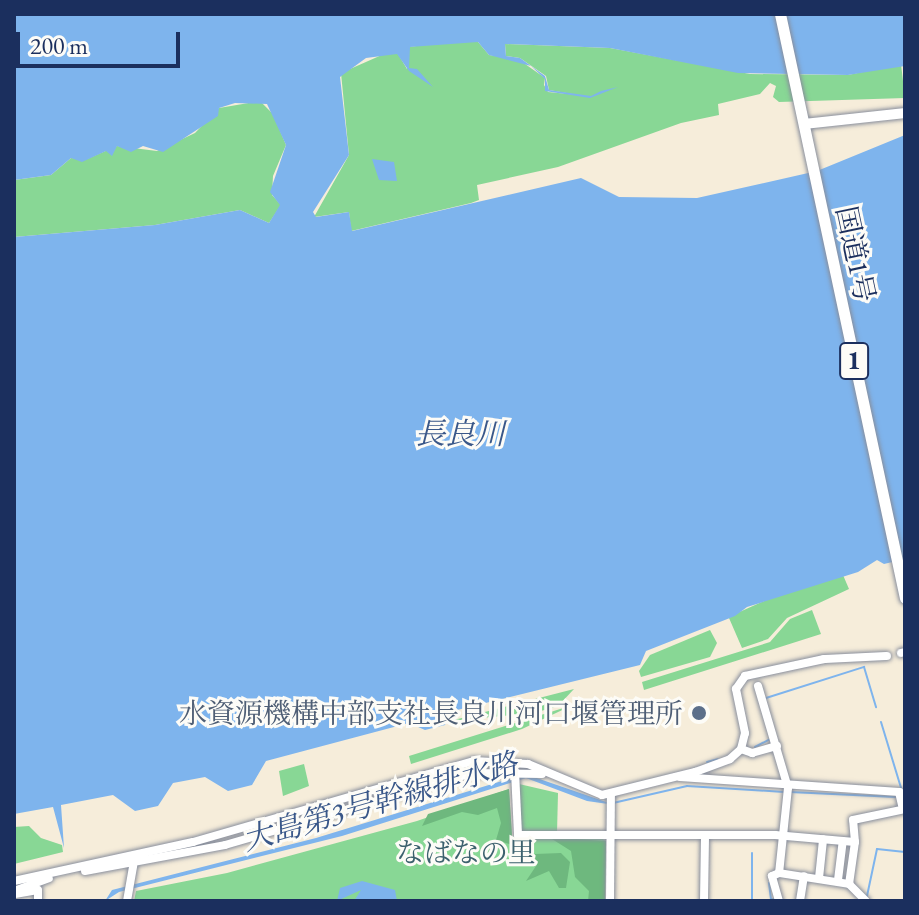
<!DOCTYPE html>
<html>
<head>
<meta charset="utf-8">
<style>
	body { margin:0 }
	#map { position:relative; width:919px; height:915px; overflow:hidden; background:#f6edda; font-family:"EB Garamond","Noto Serif JP",serif }
	div>[style] { position:absolute }
	.green>* { inset:0; background:#88d795 }
	.forest>* { inset:0; background:#6eb87e }
	.water>* { inset:0; background:#7eb4ed }
	.stream>* { height:2px; margin:-1px; padding:0 1px; transform-origin:1px; border-radius:1px; background:#7eb4ed }
	.roads { filter:drop-shadow(0 0 2px #888e9c) drop-shadow(0 0 2px #888e9c) }
	.minor>* { height:8px; margin:-4px; padding:0 4px; transform-origin:4px; border-radius:4px; background:#fff }
	.major>* { height:10px; margin:-5px; padding:0 5px; transform-origin:5px; border-radius:5px; background:#fff }
	.highway>* { height:11px; margin:-5.5px; padding:0 5.5px; transform-origin:5.5px; border-radius:5.5px; background:#fff }
	.dots>* { width:22px; height:22px; translate:-50% -50%; box-sizing:border-box; border:4px solid #fdfcf7; border-radius:50% }
	span { translate:-50% -50%; white-space:nowrap; text-align:center; line-height:1.15; -webkit-text-stroke:6px #fdfcf7; paint-order:stroke }
	.shield-label span { padding:2px 6px; background:#fdfcf7; border:2px solid; border-radius:6px; -webkit-text-stroke-width:0 }
	.shield-label { font-size:26px; color:#1b2f5e; font-weight:700 }
	.street-label { font-size:28px; color:#1b2f5e }
	.service-label { font-size:28px; color:#4e5e75 }
	.right { translate:-100% -50%; text-align:right }
	.park-label { font-size:28px; color:#3c616e }
	.water-label { font-size:30px; color:#395789; font-style:italic }
	.frame { position:absolute; inset:0; border:16px solid #1b2f5e; pointer-events:none }
	.scale { position:absolute; left:16px; top:32px; width:164px; height:36px; box-sizing:border-box; border:4px solid #1b2f5e; border-top:0; padding-left:10px; font-size:24px; line-height:28px; white-space:nowrap; color:#1b2f5e; -webkit-text-stroke:6px #fdfcf7; paint-order:stroke }
</style>
</head>
<body>
<div id="map">
	<div class="green">
		<i style="clip-path:polygon(446px 42px,478px 42px,489px 55px,518px 59px,545px 78px,544px 85px,548px 92px,578px 95px,549px 90px,546px 76px,520px 58px,506px 56px,505px 44px,610px 48px,750px 74px,848px 75px,901px 64px,905px 98px,779px 102px,773px 97px,776px 86px,770px 83px,760px 94px,718px 104px,719px 115px,681px 123px,558px 167px,477px 185px,479px 200px,471px 203px,351px 231px,349px 212px,314px 217px,349px 155px,341px 73px,384px 54px,398px 54px,407px 69px,409px 47px)"></i>
		<i style="clip-path:polygon(260px 101px,273px 114px,286px 145px,273px 176px,272px 195px,281px 205px,269px 223px,240px 210px,155px 225px,14px 237px,14px 180px,51px 175px,71px 158px,87px 159px,117px 146px,157px 151px,195px 133px,219px 108px)"></i>
		<i style="clip-path:polygon(843px 575px,849px 589px,787px 618px,768px 639px,742px 648px,729px 618px,735px 614px,793px 588px)"></i>
		<i style="clip-path:polygon(812px 610px,821px 634px,644px 690px,642px 682px,770px 642px,790px 619px)"></i>
		<i style="clip-path:polygon(710px 630px,717px 643px,710px 657px,641px 677px,639px 671px,650px 655px)"></i>
		<i style="clip-path:polygon(574px 689px,558px 706px,534px 713px,450px 721px)"></i>
		<i style="clip-path:polygon(573px 705px,522px 729px,411px 764px,409px 756px)"></i>
		<i style="clip-path:polygon(304px 764px,309px 786px,283px 796px,279px 771px)"></i>
		<i style="clip-path:polygon(519px 784px,558px 793px,557px 833px,521px 832px)"></i>
		<i style="clip-path:polygon(509px 789px,512px 836px,599px 837px,606px 841px,605px 901px,134px 901px,136px 891px,227px 873px,417px 821px)"></i>
		<i style="clip-path:polygon(29px 826px,41px 838px,62px 845px,63px 852px,14px 864px,14px 827px)"></i>
	</div>
	<div class="forest">
		<i style="clip-path:polygon(509px 789px,512px 836px,526px 841px,525px 849px,496px 840px,501px 823px,497px 808px,478px 815px,462px 812px,422px 826px,428px 814px)"></i>
		<i style="clip-path:polygon(531px 836px,606px 841px,605px 901px,588px 901px,589px 891px,575px 877px,571px 851px,552px 839px)"></i>
		<i style="clip-path:polygon(561px 853px,570px 862px,566px 888px,559px 888px,549px 871px,526px 881px,536px 866px,535px 854px)"></i>
	</div>
	<div class="water">
		<i style="clip-path:polygon(14px 14px,905px 14px,905px 66px,848px 75px,738px 73px,610px 48px,505px 44px,506px 56px,520px 58px,545px 76px,549px 90px,591px 96px,601px 91px,618px 87px,590px 98px,545px 91px,545px 79px,531px 66px,489px 55px,478px 42px,410px 47px,409px 68px,417px 69px,433px 87px,409px 71px,397px 54px,366px 58px,340px 77px,349px 155px,313px 212px,316px 217px,349px 212px,352px 231px,581px 178px,619px 197px,697px 198px,817px 171px,905px 135px,905px 559px,884px 564px,877px 560px,858px 572px,747px 607px,735px 616px,646px 651px,640px 665px,449px 712px,445px 725px,425px 730px,409px 723px,266px 761px,252px 785px,228px 791px,205px 777px,173px 783px,158px 806px,135px 811px,113px 795px,61px 805px,64px 848px,53px 807px,14px 814px,14px 237px,155px 225px,240px 210px,269px 223px,280px 205px,270px 192px,286px 145px,267px 104px,235px 103px,219px 108px,218px 116px,163px 152px,143px 146px,131px 152px,117px 146px,112px 156px,106px 151px,82px 162px,71px 158px,51px 175px,14px 180px)"></i>
		<i style="clip-path:polygon(372px 159px,394px 162px,397px 181px,379px 180px)"></i>
		<i style="clip-path:polygon(525px 774px,615px 805px,587px 801px,526px 778px,342px 836px,119px 892px,105px 901px,112px 890px,316px 838px)"></i>
		<i style="clip-path:polygon(362px 881px,395px 890px,397px 901px,354px 901px,361px 890px,337px 901px,340px 888px)"></i>
	</div>
	<div class="stream">
		<i style="left:766px;top:698px;width:103px;rotate:-17.6deg"></i>
		<i style="left:864px;top:667px;width:42px;rotate:73.3deg"></i>
		<i style="left:881px;top:722px;width:69px;rotate:73.1deg"></i>
		<i style="left:755px;top:747px;width:17px;rotate:-28deg"></i>
		<i style="left:707px;top:762px;width:11px;rotate:-15deg"></i>
		<i style="left:790px;top:792px;width:106px;rotate:2.7deg"></i>
		<i style="left:613px;top:803px;width:76px;rotate:-12.9deg"></i>
		<i style="left:687px;top:786px;width:97px;rotate:3.5deg"></i>
		<i style="left:769px;top:883px;width:16px;rotate:83deg"></i>
		<i style="left:771px;top:899px;width:5px;rotate:11deg"></i>
		<i style="left:867px;top:896px;width:48px;rotate:-78deg"></i>
		<i style="left:877px;top:849px;width:28px;rotate:6deg"></i>
		<i style="left:752px;top:901px;width:48px;rotate:-90deg"></i>
	</div>
	<div class="roads">
		<div class="minor">
			<i style="left:901px;top:653px;width:4px;rotate:-14deg"></i>
			<i style="left:758px;top:686px;width:106px;rotate:73.6deg"></i>
			<i style="left:788px;top:788px;width:85px;rotate:96deg"></i>
			<i style="left:779px;top:873px;width:71px;rotate:8.9deg"></i>
			<i style="left:741px;top:749px;width:16px;rotate:-76deg"></i>
			<i style="left:745px;top:733px;width:45px;rotate:-101.6deg"></i>
			<i style="left:736px;top:689px;width:16px;rotate:-55deg"></i>
			<i style="left:745px;top:676px;width:81px;rotate:-12.1deg"></i>
			<i style="left:824px;top:659px;width:63px;rotate:-2.7deg"></i>
			<i style="left:515px;top:771px;width:64px;rotate:87.3deg"></i>
			<i style="left:518px;top:835px;width:257px"></i>
			<i style="left:775px;top:835px;width:80px;rotate:5deg"></i>
			<i style="left:855px;top:842px;width:42px;rotate:98.1deg"></i>
			<i style="left:849px;top:884px;width:24px;rotate:45deg"></i>
			<i style="left:680px;top:777px;width:220px;rotate:3.9deg"></i>
			<i style="left:899px;top:792px;width:17px;rotate:77deg"></i>
			<i style="left:855px;top:842px;width:22px;rotate:-95deg"></i>
			<i style="left:853px;top:820px;width:53px;rotate:-11.9deg"></i>
			<i style="left:85px;top:871px;width:142px;rotate:-10.5deg"></i>
			<i style="left:225px;top:845px;width:258px;rotate:-16.2deg"></i>
			<i style="left:473px;top:773px;width:69px;rotate:0.8deg"></i>
			<i style="left:819px;top:878px;width:39px;rotate:-84deg"></i>
			<i style="left:838px;top:880px;width:39px;rotate:-83deg"></i>
			<i style="left:14px;top:881px;width:183px;rotate:-12.3deg"></i>
			<i style="left:193px;top:842px;width:292px;rotate:-16.1deg"></i>
			<i style="left:474px;top:761px;width:54px;rotate:3.2deg"></i>
			<i style="left:528px;top:764px;width:80px;rotate:22.7deg"></i>
			<i style="left:602px;top:795px;width:96px;rotate:-13.9deg"></i>
			<i style="left:695px;top:772px;width:37px;rotate:-20deg"></i>
			<i style="left:730px;top:759px;width:15px;rotate:-42deg"></i>
			<i style="left:741px;top:749px;width:12px;rotate:20deg"></i>
			<i style="left:752px;top:753px;width:26px;rotate:-16deg"></i>
			<i style="left:14px;top:891px;width:37px;rotate:-20deg"></i>
			<i style="left:15px;top:894px;width:23px;rotate:-10deg"></i>
			<i style="left:38px;top:890px;width:11px;rotate:90deg"></i>
			<i style="left:127px;top:901px;width:36px;rotate:-80deg"></i>
			<i style="left:610px;top:901px;width:106px;rotate:-89.5deg"></i>
			<i style="left:704px;top:901px;width:65px;rotate:-89.1deg"></i>
			<i style="left:779px;top:901px;width:26px;rotate:-106deg"></i>
			<i style="left:772px;top:876px;width:8px;rotate:-23deg"></i>
			<i style="left:800px;top:901px;width:25px;rotate:-81deg"></i>
		</div>
		<div class="major">
			<i style="left:804px;top:124px;width:102px;rotate:-6.2deg"></i>
		</div>
		<div class="highway">
			<i style="left:780px;top:14px;width:597px;rotate:77.92deg"></i>
		</div>
	</div>
	<div class="dots">
		<i style="left:699px;top:713px;background:#5c6f8a"></i>
	</div>
	<div class="shield-label">
		<span style="left:854px;top:361px">1</span>
	</div>
	<div class="street-label">
		<span style="left:856px;top:254px;rotate:78deg">国道1号</span>
	</div>
	<div class="service-label">
		<span class="right" style="left:683px;top:713px">水資源機構中部支社長良川河口堰管理所</span>
	</div>
	<div class="park-label">
		<span style="left:466px;top:852px">なばなの里</span>
	</div>
	<div class="water-label">
		<span style="left:460px;top:434px">長良川</span>
		<span style="left:380px;top:802px;rotate:-16deg">大島第3号幹線排水路</span>
	</div>
	<div class="frame"></div>
	<div class="scale">200 m</div>
</div>
</body>
</html>
